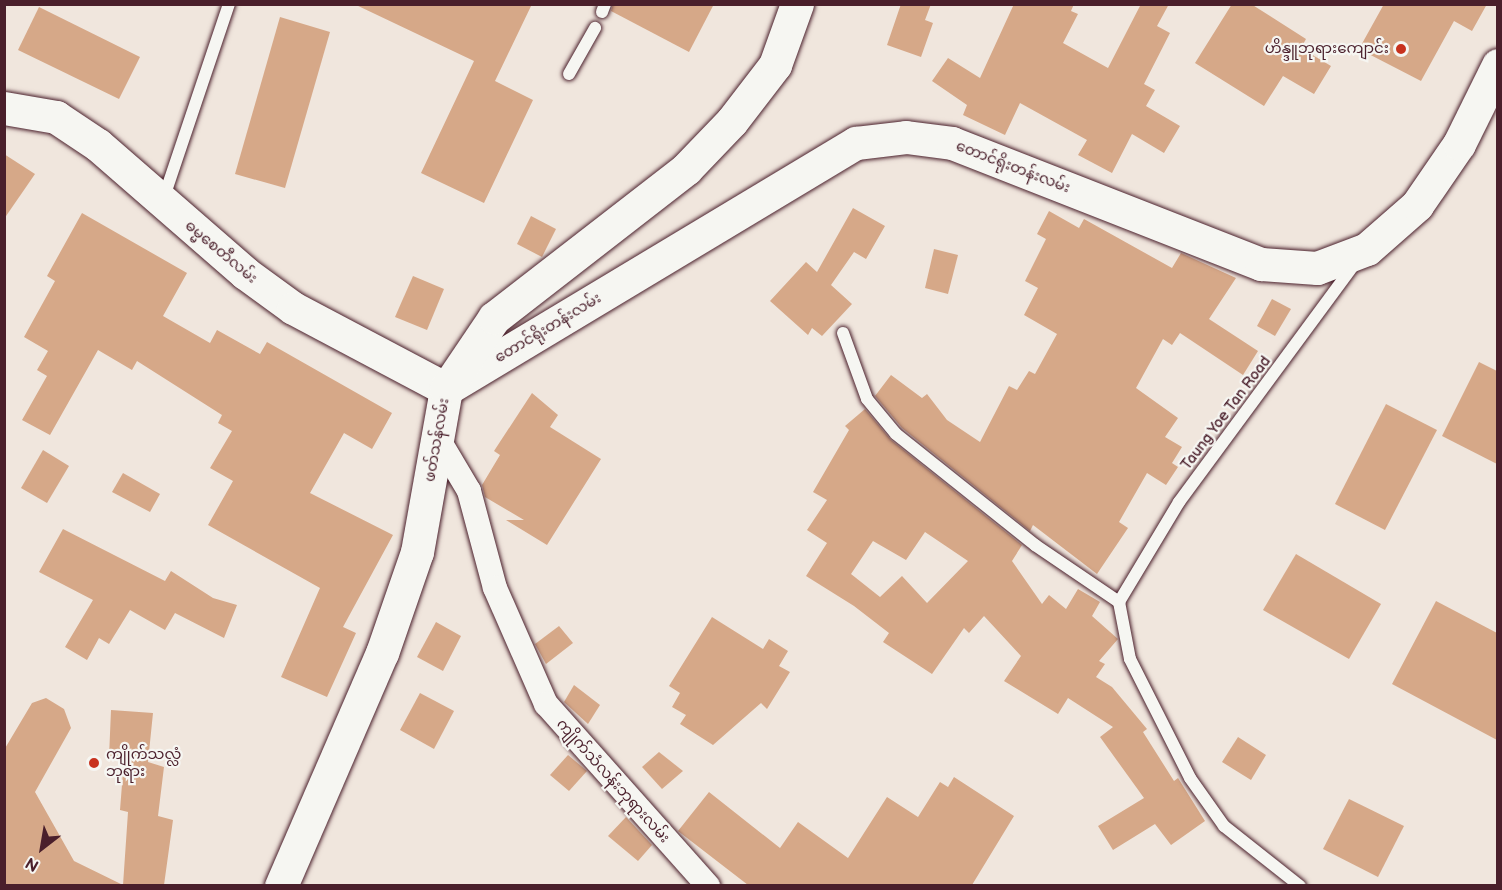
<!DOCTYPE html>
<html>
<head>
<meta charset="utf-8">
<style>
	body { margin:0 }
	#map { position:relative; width:1502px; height:890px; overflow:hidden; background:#f0e6dd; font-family:"Balsamiq Sans","Noto Sans Myanmar",sans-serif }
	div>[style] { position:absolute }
	.building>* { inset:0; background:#d6a888 }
	.roads { filter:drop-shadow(0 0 2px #4a1f2b) drop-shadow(0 0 2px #4a1f2b) }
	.lane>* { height:12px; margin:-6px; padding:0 6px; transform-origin:6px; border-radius:6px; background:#f6f6f2 }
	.street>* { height:24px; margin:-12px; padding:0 12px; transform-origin:12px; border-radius:12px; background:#f6f6f2 }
	.secondary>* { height:33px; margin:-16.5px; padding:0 16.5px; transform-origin:16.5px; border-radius:16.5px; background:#f6f6f2 }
	.dots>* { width:16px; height:16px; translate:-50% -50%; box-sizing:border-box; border:3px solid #f6f6f2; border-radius:50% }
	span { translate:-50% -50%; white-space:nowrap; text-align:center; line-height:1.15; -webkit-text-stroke:4.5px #f6f6f2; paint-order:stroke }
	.poi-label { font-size:15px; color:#4a1f2b }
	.right { translate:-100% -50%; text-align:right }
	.left { translate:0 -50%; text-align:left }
	.street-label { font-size:15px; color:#4a1f2b }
	.frame { position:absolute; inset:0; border:6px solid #4a1f2b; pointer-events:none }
	.north { position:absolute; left:12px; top:818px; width:60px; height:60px; -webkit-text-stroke:4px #f6f6f2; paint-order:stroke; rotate:211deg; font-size:16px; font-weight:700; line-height:24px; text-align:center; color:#4a1f2b }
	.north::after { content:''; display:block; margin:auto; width:21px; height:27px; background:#4a1f2b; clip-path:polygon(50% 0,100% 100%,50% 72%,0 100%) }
</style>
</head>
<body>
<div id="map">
	<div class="building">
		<i style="clip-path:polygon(354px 4px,532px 4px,495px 81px,533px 100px,484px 203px,421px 173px,474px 61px)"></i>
		<i style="clip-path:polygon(613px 4px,714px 4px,689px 52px,611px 11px)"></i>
		<i style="clip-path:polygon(901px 4px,931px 4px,925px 20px,933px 23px,921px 57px,887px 45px)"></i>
		<i style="clip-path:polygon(1014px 4px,1074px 4px,1071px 11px,1078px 14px,1063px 43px,1108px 68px,1141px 4px,1169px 4px,1157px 26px,1170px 33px,1144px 84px,1155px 90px,1146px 106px,1180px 126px,1164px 153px,1132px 134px,1112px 173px,1078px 155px,1087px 140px,1020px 103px,1005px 135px,963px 115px,967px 105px,932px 81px,948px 58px,980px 78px)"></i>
		<i style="clip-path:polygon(1232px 4px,1251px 4px,1306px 39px,1301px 48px,1331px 66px,1314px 94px,1283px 76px,1264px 106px,1195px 63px)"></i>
		<i style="clip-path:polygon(1384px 4px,1487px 4px,1472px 31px,1454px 21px,1421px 81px,1359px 49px)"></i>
		<i style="clip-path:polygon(39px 7px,140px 57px,119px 99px,18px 50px)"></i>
		<i style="clip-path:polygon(280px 17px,330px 32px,285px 188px,235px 174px)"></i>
		<i style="clip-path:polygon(4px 154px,35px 174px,4px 219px)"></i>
		<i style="clip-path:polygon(853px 208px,885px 226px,866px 259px,854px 252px,831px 285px,852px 304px,822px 336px,812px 328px,808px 335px,770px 301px,806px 262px,817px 272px)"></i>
		<i style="clip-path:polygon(1049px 211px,1079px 228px,1084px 219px,1172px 268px,1181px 253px,1236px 278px,1209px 319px,1258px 351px,1243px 375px,1180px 333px,1172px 345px,1163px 339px,1136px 388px,1178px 418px,1165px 437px,1182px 447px,1172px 463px,1178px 467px,1166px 485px,1147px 473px,1119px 522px,1128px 528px,1097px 574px,1033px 525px,1030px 531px,902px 428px,875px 396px,891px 375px,922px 398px,927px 394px,947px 420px,980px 442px,1009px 386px,1017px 390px,1029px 371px,1035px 374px,1057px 334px,1024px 315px,1038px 288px,1025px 281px,1046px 239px,1037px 234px)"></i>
		<i style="clip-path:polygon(82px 213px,187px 273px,163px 316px,210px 343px,217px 330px,260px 354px,267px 342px,392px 413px,372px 449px,344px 433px,310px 493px,393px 535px,343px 627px,356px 633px,327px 697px,281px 677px,320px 588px,208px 525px,233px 481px,210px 468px,232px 431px,218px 423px,222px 415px,137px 361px,132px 370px,98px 350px,50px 435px,22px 420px,47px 376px,37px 370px,48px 351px,24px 337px,55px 281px,47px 276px)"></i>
		<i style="clip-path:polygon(531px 216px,556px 229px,542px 257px,517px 244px)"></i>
		<i style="clip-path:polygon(934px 249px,958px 255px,948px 294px,925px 288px)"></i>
		<i style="clip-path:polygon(413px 276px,444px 289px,427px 330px,395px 317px)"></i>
		<i style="clip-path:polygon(1272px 299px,1291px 309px,1275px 336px,1257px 326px)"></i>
		<i style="clip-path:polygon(1479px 362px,1497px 371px,1497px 464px,1442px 436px)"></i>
		<i style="clip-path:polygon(532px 393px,558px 415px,550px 427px,601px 459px,547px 545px,506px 520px,524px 520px,485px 497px,482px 485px,500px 455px,494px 451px)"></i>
		<i style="clip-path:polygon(1386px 404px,1437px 430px,1385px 530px,1335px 504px)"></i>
		<i style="clip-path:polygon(evenodd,865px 409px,891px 440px,1022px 545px,1012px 561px,1042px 604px,1049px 595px,1066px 609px,1078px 589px,1100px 602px,1092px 616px,1118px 639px,1099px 661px,1105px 664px,1096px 677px,1112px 687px,1147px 729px,1143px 732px,1174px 781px,1178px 778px,1205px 821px,1171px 845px,1155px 824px,1113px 850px,1098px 826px,1144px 798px,1100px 737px,1113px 727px,1068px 698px,1058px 714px,1004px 681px,1021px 656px,984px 616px,969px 633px,964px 628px,932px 674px,883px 642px,889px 633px,854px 606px,806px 576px,827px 543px,807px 530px,827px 500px,813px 492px,849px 430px,845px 426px,865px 409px,925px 532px,968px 561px,927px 603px,902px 576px,880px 597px,851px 574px,873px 541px,906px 560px,925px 532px)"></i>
		<i style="clip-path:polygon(43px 450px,69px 466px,47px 503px,21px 488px)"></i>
		<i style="clip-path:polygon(123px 473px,160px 494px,150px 512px,112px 492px)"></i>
		<i style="clip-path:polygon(63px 529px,165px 581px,171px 571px,213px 598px,237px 605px,224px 638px,175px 613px,165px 630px,130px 610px,109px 644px,99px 638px,87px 660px,65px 647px,93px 600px,39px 572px)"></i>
		<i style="clip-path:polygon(1296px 554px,1381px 604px,1349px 659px,1263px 610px)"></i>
		<i style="clip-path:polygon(1436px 601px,1497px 633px,1497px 740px,1392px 684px)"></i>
		<i style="clip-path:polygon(712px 617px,763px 649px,769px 639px,788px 651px,779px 666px,790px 672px,767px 709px,761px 703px,713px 745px,680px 724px,686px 715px,672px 707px,680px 693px,669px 686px)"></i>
		<i style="clip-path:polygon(436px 622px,461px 636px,443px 671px,417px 657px)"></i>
		<i style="clip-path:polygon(559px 626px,573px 643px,546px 664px,535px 644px)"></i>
		<i style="clip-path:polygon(574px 685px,600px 705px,588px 724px,564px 702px)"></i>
		<i style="clip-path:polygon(420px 693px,454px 711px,434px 749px,400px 730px)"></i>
		<i style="clip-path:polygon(46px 698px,64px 709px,71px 728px,35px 792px,74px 861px,123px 885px,128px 812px,120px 810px,124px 759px,109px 757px,111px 710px,153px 713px,148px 762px,164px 767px,158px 816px,173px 820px,164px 885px,4px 885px,4px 750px,32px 703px)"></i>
		<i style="clip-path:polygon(1238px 737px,1266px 755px,1251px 780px,1222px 762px)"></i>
		<i style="clip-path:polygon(659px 752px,683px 771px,662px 789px,642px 767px)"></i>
		<i style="clip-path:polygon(568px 755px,587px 771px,569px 791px,550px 775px)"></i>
		<i style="clip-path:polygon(954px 777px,1014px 816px,972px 885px,748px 885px,678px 831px,709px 792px,780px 848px,798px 822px,848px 858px,887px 797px,918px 817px,940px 782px,948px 787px)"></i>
		<i style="clip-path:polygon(1349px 799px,1404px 826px,1378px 877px,1323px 849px)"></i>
		<i style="clip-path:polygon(626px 817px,652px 845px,638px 861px,608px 836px)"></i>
	</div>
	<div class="roads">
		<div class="lane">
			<i style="left:602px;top:12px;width:9px;rotate:-69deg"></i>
			<i style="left:569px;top:74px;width:53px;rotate:-60.5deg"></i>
			<i style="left:163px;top:200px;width:207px;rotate:-71.4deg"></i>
			<i style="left:843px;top:333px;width:70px;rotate:70deg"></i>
			<i style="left:867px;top:399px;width:45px;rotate:50.4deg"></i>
			<i style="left:896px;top:434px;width:178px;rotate:38.6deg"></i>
			<i style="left:1035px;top:545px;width:102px;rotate:34.2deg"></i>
			<i style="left:1119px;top:602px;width:58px;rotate:79.1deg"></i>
			<i style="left:1130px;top:659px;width:133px;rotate:63.2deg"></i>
			<i style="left:1190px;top:778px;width:59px;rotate:54.7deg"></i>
			<i style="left:1224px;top:826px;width:97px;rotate:38.3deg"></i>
			<i style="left:1119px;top:602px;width:117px;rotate:-59deg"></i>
			<i style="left:1179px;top:502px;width:300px;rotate:-53.6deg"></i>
		</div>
		<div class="street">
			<i style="left:437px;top:437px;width:63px;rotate:59.3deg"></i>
			<i style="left:469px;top:491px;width:100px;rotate:75deg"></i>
			<i style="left:495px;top:588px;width:127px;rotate:66.3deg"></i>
			<i style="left:546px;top:704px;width:244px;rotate:48.3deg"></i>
		</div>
		<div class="secondary">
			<i style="left:4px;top:108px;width:53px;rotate:9.8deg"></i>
			<i style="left:56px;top:117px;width:50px;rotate:33.7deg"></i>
			<i style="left:98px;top:145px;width:195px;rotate:41deg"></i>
			<i style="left:245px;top:273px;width:59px;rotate:36.1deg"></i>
			<i style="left:293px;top:308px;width:173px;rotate:27.9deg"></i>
			<i style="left:446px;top:389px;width:478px;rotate:-31deg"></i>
			<i style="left:856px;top:143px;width:50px;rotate:-6.8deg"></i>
			<i style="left:906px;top:137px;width:46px;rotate:7.4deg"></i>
			<i style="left:952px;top:143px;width:332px;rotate:21.4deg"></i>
			<i style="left:1261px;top:264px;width:56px;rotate:4.1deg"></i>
			<i style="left:1317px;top:268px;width:53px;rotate:-20.8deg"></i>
			<i style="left:1367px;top:249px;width:67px;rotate:-41.3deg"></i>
			<i style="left:1417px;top:205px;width:74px;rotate:-55.5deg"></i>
			<i style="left:1459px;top:144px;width:88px;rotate:-63.7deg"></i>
			<i style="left:281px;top:886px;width:254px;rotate:-66.6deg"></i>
			<i style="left:382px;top:653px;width:107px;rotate:-70.9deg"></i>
			<i style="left:417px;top:552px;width:166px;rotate:-79.9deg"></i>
			<i style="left:446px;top:389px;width:86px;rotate:-55.9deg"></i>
			<i style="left:494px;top:318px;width:243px;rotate:-37.8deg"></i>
			<i style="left:686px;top:169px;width:66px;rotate:-46.2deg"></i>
			<i style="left:732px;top:121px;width:71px;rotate:-52.5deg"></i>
			<i style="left:775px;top:65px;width:65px;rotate:-70.2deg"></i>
		</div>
	</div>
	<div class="dots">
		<i style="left:1401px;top:49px;background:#c8321e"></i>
		<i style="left:94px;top:763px;background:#c8321e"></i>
	</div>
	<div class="poi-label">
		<span class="right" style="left:1389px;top:49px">ဟိန္ဒူဘုရားကျောင်း</span>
		<span class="left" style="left:106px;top:763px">ကျိုက်သလ္လံ<br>ဘုရား</span>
	</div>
	<div class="street-label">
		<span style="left:1013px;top:167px;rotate:21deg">တောင်ရိုးတန်းလမ်း</span>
		<span style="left:221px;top:252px;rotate:40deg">ဓမ္မစေတီလမ်း</span>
		<span style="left:548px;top:328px;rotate:-31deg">တောင်ရိုးတန်းလမ်း</span>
		<span style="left:1226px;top:413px;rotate:-53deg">Taung Yoe Tan Road</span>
		<span style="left:437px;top:440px;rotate:-80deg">ဖတ်သန်လမ်း</span>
		<span style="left:613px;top:781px;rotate:48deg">ကျိုက်သံလန်းဘုရားလမ်း</span>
	</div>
	<div class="frame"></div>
	<div class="north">N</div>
</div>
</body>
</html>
